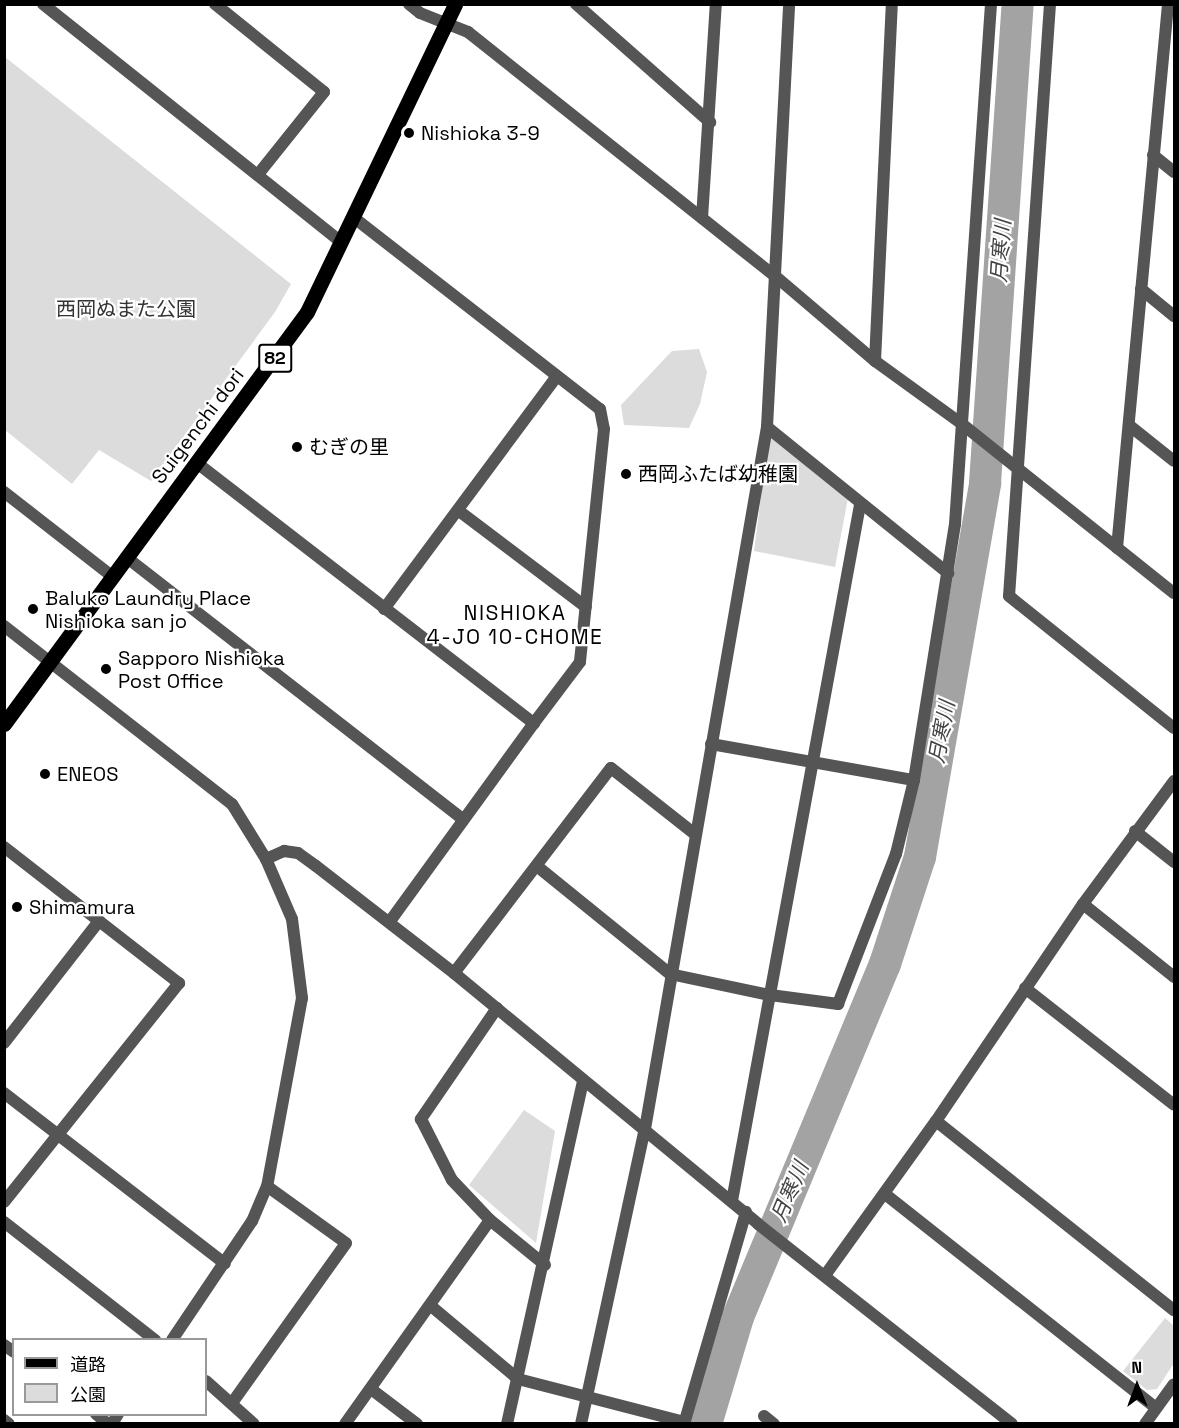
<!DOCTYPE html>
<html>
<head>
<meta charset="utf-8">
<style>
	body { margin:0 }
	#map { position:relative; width:1179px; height:1428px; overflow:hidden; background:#fff; font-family:"Space Grotesk","Noto Sans JP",sans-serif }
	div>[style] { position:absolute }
	.green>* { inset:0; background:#dcdcdc }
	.river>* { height:32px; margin:-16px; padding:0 16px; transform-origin:16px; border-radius:16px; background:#a3a3a3 }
	.minor>* { height:12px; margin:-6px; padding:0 6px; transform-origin:6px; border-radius:6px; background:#555 }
	.tertiary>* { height:12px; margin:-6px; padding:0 6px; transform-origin:6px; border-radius:6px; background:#555 }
	.primary>* { height:15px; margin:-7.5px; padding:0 7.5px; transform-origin:7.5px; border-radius:7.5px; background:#000 }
	.dots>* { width:16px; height:16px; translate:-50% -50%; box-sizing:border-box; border:3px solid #fff; border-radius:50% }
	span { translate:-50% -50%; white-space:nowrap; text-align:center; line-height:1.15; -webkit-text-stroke:4.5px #fff; paint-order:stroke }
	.shield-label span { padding:2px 4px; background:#fff; border:2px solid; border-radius:4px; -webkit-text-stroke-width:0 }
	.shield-label { font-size:18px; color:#000; font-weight:700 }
	.poi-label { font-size:20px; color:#000 }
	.left { translate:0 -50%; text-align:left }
	.park-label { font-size:20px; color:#333 }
	.street-label { font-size:20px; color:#000 }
	.water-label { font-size:21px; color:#444; font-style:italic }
	.neighbourhood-label { font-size:21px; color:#000; letter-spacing:1.5px }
	.frame { position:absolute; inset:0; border:6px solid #000; pointer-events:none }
	.legend { position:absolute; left:12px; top:1338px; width:195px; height:78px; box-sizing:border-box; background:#fff; border:2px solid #999; margin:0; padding:8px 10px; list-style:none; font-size:18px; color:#000 }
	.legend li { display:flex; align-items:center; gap:12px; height:30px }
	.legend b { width:30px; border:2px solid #999 }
	.north { position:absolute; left:1107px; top:1356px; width:60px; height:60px; -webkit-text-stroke:4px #fff; paint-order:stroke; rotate:359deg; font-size:16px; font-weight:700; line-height:24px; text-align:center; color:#000 }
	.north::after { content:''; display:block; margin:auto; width:21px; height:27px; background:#000; clip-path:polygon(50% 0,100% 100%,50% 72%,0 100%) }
</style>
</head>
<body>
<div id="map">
	<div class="green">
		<i style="clip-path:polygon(5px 57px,291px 284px,275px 312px,151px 481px,99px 450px,72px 484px,5px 430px)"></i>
		<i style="clip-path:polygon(699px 349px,707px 372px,700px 404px,689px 428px,624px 425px,621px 405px,672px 351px)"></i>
		<i style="clip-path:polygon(769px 434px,848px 498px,835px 567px,754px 551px)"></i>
		<i style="clip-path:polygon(524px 1110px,555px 1131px,536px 1243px,469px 1185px)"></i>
		<i style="clip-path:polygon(1165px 1318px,1174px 1326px,1174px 1363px,1157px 1389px,1147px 1390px,1123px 1371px)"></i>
	</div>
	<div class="river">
		<i style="left:706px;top:1424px;width:112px;rotate:-73.3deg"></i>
		<i style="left:738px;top:1317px;width:382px;rotate:-67.4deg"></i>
		<i style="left:885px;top:964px;width:113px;rotate:-71.9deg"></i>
		<i style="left:920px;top:857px;width:380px;rotate:-80.1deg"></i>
		<i style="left:985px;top:483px;width:480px;rotate:-86.1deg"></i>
	</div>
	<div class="minor">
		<i style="left:43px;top:4px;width:381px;rotate:38.6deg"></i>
		<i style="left:215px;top:4px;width:140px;rotate:38.9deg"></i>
		<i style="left:324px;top:92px;width:104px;rotate:128.7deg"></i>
		<i style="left:409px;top:4px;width:14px;rotate:39deg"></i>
		<i style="left:420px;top:13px;width:52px;rotate:21.6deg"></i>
		<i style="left:468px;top:32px;width:391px;rotate:38.5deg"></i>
		<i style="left:774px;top:275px;width:133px;rotate:40.4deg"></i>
		<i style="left:875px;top:361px;width:107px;rotate:35.9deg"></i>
		<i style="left:962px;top:424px;width:271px;rotate:38.6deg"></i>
		<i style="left:576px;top:4px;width:179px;rotate:41.4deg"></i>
		<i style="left:1050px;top:4px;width:593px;rotate:93.96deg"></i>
		<i style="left:1009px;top:596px;width:211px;rotate:38.7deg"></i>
		<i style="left:1153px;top:155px;width:27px;rotate:39deg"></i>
		<i style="left:353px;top:217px;width:313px;rotate:37.9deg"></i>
		<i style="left:600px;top:409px;width:20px;rotate:79deg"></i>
		<i style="left:604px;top:429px;width:234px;rotate:95.9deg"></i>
		<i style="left:580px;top:662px;width:76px;rotate:127deg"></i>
		<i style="left:702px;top:218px;width:214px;rotate:-86.3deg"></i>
		<i style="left:1141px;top:289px;width:43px;rotate:39.3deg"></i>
		<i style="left:875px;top:361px;width:357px;rotate:-87.3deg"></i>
		<i style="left:1130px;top:426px;width:56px;rotate:38.5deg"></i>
		<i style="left:767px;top:427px;width:233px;rotate:38.9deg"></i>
		<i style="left:197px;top:463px;width:426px;rotate:37.7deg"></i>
		<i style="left:534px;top:723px;width:245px;rotate:126deg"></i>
		<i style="left:4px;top:492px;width:137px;rotate:37.9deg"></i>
		<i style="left:459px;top:511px;width:159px;rotate:37.1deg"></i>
		<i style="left:1117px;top:548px;width:546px;rotate:-84.64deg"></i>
		<i style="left:126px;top:557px;width:427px;rotate:37.9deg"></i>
		<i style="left:384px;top:609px;width:290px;rotate:-53.4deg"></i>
		<i style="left:711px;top:744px;width:206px;rotate:10.1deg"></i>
		<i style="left:1135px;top:831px;width:50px;rotate:38.5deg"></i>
		<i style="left:4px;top:847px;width:222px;rotate:37.9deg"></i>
		<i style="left:179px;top:983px;width:280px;rotate:128.6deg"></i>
		<i style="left:266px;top:859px;width:20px;rotate:-24deg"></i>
		<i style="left:284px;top:851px;width:14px;rotate:8deg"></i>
		<i style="left:298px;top:853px;width:22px;rotate:36deg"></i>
		<i style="left:316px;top:866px;width:175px;rotate:37.8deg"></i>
		<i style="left:454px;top:973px;width:394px;rotate:39.5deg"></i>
		<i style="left:758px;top:1224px;width:323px;rotate:38.2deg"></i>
		<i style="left:538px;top:867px;width:170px;rotate:39deg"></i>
		<i style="left:670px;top:974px;width:102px;rotate:11.9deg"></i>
		<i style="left:770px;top:995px;width:69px;rotate:7.5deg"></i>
		<i style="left:838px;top:1004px;width:161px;rotate:-68.9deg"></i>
		<i style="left:896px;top:854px;width:76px;rotate:-76.3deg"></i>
		<i style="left:914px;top:780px;width:259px;rotate:-80.9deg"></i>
		<i style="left:955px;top:524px;width:521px;rotate:-86.04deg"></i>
		<i style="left:1083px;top:904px;width:117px;rotate:38.7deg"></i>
		<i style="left:454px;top:973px;width:258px;rotate:-52.6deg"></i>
		<i style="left:611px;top:768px;width:107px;rotate:38.2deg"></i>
		<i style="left:1025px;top:988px;width:189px;rotate:38.1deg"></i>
		<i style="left:497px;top:1008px;width:135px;rotate:124.4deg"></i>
		<i style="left:421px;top:1119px;width:68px;rotate:63.1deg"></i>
		<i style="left:452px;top:1180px;width:55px;rotate:46.5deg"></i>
		<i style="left:490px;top:1220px;width:71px;rotate:39.3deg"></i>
		<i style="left:4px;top:1043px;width:155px;rotate:-52.1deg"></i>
		<i style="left:4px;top:1093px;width:279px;rotate:37.7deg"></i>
		<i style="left:936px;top:1121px;width:304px;rotate:38.5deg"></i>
		<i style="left:885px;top:1194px;width:345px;rotate:38.3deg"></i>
		<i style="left:732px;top:1201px;width:708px;rotate:-79.58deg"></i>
		<i style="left:4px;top:1222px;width:192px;rotate:38deg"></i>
		<i style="left:826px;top:1274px;width:188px;rotate:-54.3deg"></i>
		<i style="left:936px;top:1121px;width:262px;rotate:-55.9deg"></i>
		<i style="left:1083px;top:904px;width:153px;rotate:-53.5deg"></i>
		<i style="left:431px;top:1306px;width:114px;rotate:40deg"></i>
		<i style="left:518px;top:1379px;width:171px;rotate:14.5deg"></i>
		<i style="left:4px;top:1345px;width:12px;rotate:35deg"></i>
		<i style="left:206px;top:1381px;width:64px;rotate:41.9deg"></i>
		<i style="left:371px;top:1389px;width:58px;rotate:37.3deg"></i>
		<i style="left:232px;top:1403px;width:196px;rotate:-54.5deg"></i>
		<i style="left:346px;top:1243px;width:97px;rotate:-144.2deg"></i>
		<i style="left:96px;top:1414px;width:16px;rotate:40deg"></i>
		<i style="left:764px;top:1416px;width:13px;rotate:39deg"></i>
		<i style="left:4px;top:1420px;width:6px;rotate:39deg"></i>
		<i style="left:345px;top:1424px;width:250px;rotate:-54.6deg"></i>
		<i style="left:507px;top:1424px;width:352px;rotate:-77.5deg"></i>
		<i style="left:581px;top:1424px;width:302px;rotate:-77.8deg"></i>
		<i style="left:645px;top:1129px;width:713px;rotate:-80.14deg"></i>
		<i style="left:767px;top:427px;width:424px;rotate:-87deg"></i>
		<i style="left:684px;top:1424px;width:221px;rotate:-73.7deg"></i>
		<i style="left:1145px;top:1424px;width:49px;rotate:-54.1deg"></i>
	</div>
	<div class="tertiary">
		<i style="left:4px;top:626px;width:289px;rotate:38deg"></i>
		<i style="left:232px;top:804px;width:65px;rotate:58.3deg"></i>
		<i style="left:266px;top:859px;width:65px;rotate:66.6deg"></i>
		<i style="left:292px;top:919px;width:80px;rotate:82.8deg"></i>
		<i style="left:302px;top:998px;width:191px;rotate:100.5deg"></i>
		<i style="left:267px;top:1186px;width:38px;rotate:113deg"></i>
		<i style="left:252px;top:1221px;width:143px;rotate:123.9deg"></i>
		<i style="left:112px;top:1424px;width:12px;rotate:-59deg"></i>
	</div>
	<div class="primary">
		<i style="left:4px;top:724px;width:511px;rotate:-53.67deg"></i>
		<i style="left:307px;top:312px;width:342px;rotate:-64.3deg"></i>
	</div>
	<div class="dots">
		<i style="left:409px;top:133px;background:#000"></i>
		<i style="left:297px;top:447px;background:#000"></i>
		<i style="left:626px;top:474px;background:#000"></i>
		<i style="left:33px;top:609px;background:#000"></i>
		<i style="left:106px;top:669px;background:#000"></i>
		<i style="left:45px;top:774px;background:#000"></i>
		<i style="left:17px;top:907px;background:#000"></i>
	</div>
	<div class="shield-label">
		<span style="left:275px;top:358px">82</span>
	</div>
	<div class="poi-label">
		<span class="left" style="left:421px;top:133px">Nishioka 3-9</span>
		<span class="left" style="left:309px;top:447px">むぎの里</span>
		<span class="left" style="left:638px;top:474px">西岡ふたば幼稚園</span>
		<span class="left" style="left:45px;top:610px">Baluko Laundry Place<br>Nishioka san jo</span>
		<span class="left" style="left:118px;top:670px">Sapporo Nishioka<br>Post Office</span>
		<span class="left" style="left:57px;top:774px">ENEOS</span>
		<span class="left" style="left:29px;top:907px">Shimamura</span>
	</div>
	<div class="park-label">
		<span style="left:126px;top:309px">西岡ぬまた公園</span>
	</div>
	<div class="street-label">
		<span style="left:198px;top:426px;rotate:-53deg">Suigenchi dori</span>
	</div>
	<div class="water-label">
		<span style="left:1001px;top:251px;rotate:-86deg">月寒川</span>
		<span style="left:942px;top:732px;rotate:-80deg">月寒川</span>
		<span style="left:790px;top:1192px;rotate:-67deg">月寒川</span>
	</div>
	<div class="neighbourhood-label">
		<span style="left:515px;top:625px">NISHIOKA<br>4-JO 10-CHOME</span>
	</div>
	<div class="frame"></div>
	<ul class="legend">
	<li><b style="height:8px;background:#000"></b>道路</li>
	<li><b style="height:16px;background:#dcdcdc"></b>公園</li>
	</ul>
	<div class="north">N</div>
</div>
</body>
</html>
